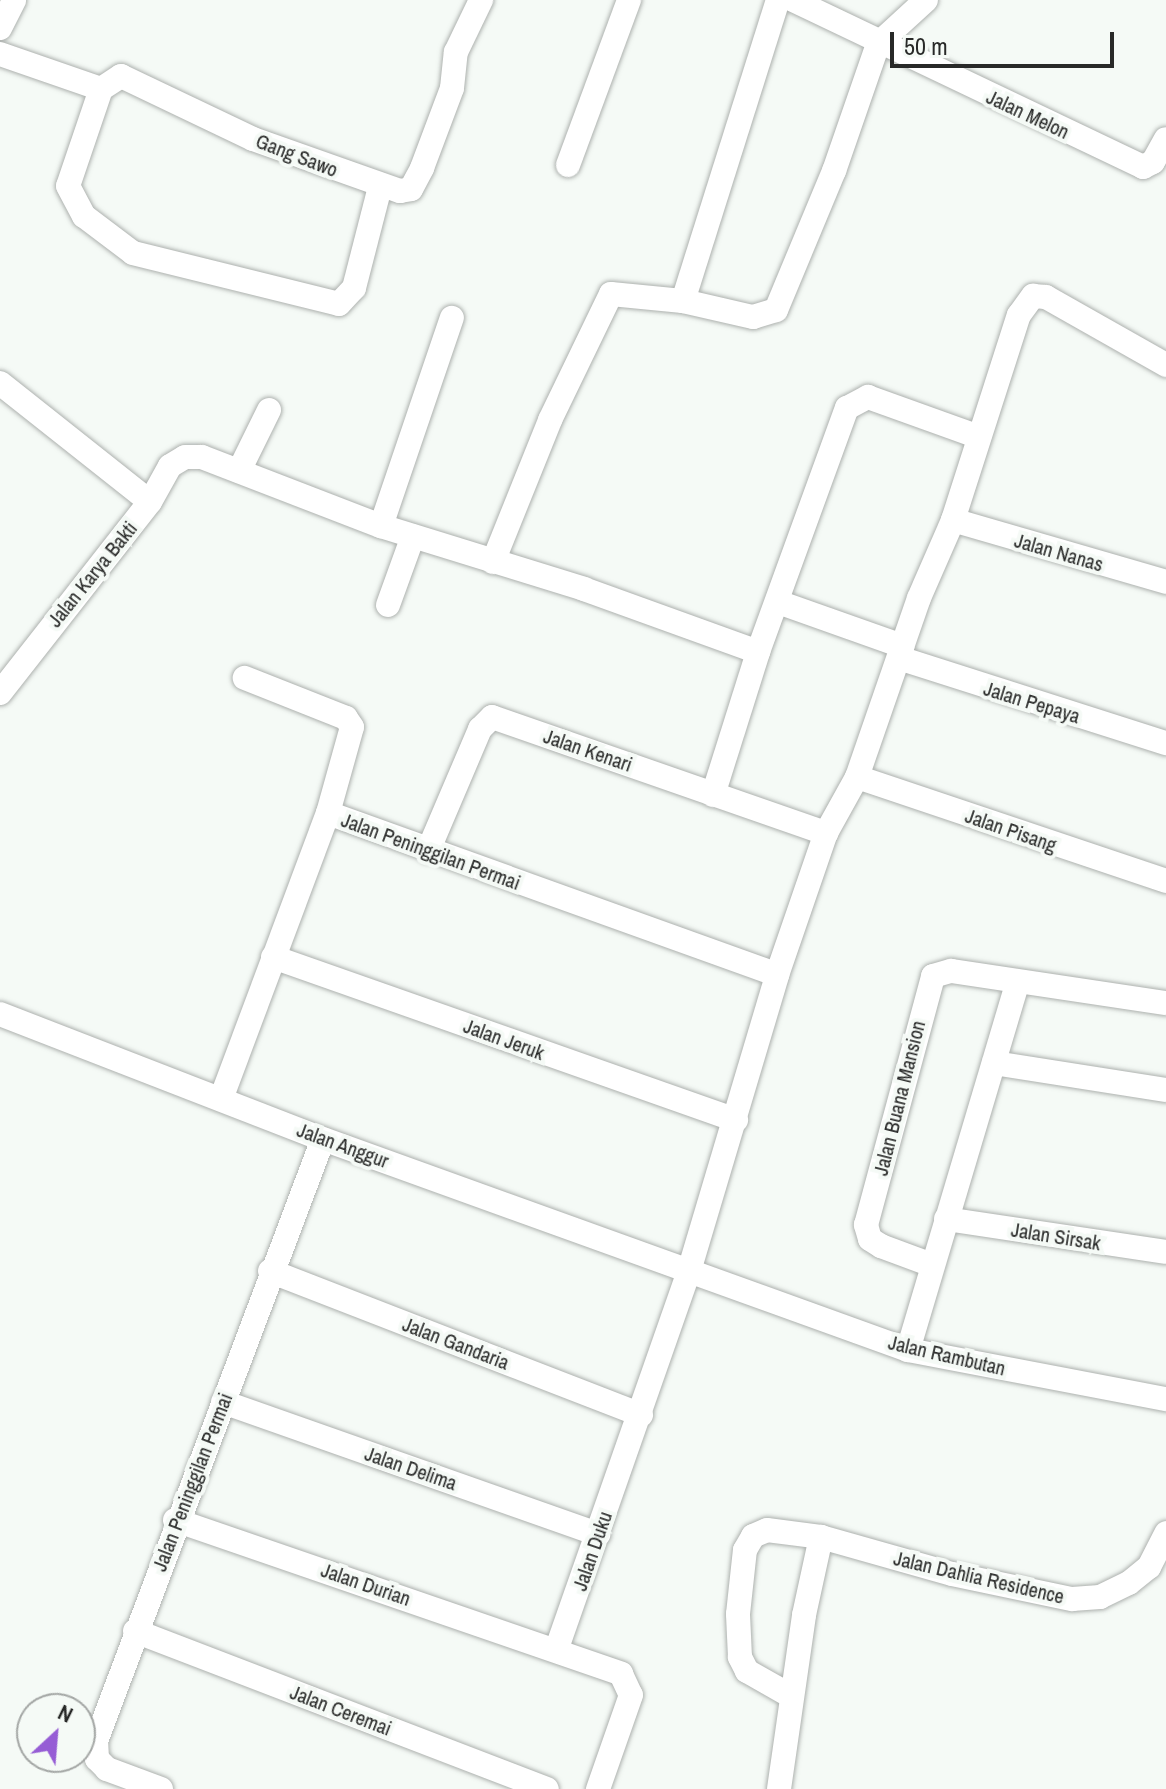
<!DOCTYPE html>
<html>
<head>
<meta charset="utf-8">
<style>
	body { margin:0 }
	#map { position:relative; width:1166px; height:1789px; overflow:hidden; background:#f5faf6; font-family:"Archivo Narrow",sans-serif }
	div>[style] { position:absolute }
	.roads { filter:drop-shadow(0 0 2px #adb1ae) drop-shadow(0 0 2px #adb1ae) }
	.street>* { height:24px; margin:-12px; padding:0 12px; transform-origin:12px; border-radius:12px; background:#fff }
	span { translate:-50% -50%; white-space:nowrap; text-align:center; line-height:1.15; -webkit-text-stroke:8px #f5faf6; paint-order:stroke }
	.street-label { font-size:20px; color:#282928 }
	.north { position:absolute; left:16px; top:1693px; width:80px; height:80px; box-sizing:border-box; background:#f5faf6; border:2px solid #a3a6a4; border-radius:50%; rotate:26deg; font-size:22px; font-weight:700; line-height:32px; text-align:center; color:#282928 }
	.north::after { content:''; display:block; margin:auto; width:28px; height:36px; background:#965dd5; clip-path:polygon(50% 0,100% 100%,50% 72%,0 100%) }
	.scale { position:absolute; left:890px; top:32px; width:224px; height:36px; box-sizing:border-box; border:4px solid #282928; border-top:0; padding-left:10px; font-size:24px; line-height:28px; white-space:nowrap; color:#282928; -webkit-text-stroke:6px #f5faf6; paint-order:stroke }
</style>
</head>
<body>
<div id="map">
	<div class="roads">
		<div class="street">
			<i style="left:793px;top:0;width:388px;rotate:25.5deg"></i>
			<i style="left:1143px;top:167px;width:11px;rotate:-27deg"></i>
			<i style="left:1153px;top:162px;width:26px;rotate:-61deg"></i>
			<i style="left:0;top:28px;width:31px;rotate:-63deg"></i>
			<i style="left:0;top:54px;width:107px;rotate:19.1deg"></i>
			<i style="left:101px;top:89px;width:24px;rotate:-33deg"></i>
			<i style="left:121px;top:76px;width:146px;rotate:25.5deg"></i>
			<i style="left:253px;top:139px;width:156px;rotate:19.5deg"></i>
			<i style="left:400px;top:191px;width:11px;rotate:-10deg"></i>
			<i style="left:411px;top:189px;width:24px;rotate:-62deg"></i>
			<i style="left:422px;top:168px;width:85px;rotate:-69.4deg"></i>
			<i style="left:452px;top:88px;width:36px;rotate:-84deg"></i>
			<i style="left:456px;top:52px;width:58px;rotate:-64.3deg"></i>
			<i style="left:101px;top:89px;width:102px;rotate:108.8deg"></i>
			<i style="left:68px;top:186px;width:34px;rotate:62deg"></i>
			<i style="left:84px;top:216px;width:61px;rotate:37.1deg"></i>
			<i style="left:133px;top:253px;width:212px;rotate:13.9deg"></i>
			<i style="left:339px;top:304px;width:22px;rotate:-47deg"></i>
			<i style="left:354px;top:288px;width:104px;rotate:-75.6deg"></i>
			<i style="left:568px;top:165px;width:176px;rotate:-69.7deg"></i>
			<i style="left:683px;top:301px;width:316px;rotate:-72.5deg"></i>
			<i style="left:0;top:383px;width:191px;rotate:38.4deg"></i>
			<i style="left:239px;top:471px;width:68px;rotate:-63.8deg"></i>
			<i style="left:953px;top:520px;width:222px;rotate:16.2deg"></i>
			<i style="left:381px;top:526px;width:220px;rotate:-71.2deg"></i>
			<i style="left:493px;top:562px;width:153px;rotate:-68.1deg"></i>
			<i style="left:550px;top:420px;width:140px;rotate:-64.2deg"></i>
			<i style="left:611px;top:294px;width:72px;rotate:5.6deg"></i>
			<i style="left:683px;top:301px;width:72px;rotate:12.9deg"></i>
			<i style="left:753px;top:317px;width:24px;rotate:-17deg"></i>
			<i style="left:776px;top:310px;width:151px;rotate:-67.4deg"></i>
			<i style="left:834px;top:171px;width:134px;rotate:-70.9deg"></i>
			<i style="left:878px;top:44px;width:65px;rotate:-42.5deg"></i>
			<i style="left:778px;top:602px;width:132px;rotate:19.5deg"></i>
			<i style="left:388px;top:605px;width:73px;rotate:-70.1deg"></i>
			<i style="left:899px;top:658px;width:280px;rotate:17.7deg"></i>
			<i style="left:0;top:693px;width:243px;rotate:-51.9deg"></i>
			<i style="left:150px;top:502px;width:41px;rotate:-60.9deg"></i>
			<i style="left:170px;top:466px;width:17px;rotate:-31deg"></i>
			<i style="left:185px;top:457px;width:17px"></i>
			<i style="left:202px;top:457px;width:192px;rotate:21.1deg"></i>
			<i style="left:381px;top:526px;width:213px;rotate:17.2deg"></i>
			<i style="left:584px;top:589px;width:185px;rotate:19.9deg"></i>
			<i style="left:857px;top:777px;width:326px;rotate:18.6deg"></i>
			<i style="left:713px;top:795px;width:150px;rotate:-72.5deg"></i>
			<i style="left:758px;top:652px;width:260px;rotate:-70deg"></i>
			<i style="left:847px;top:408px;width:24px;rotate:-28deg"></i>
			<i style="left:868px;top:397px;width:118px;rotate:19.8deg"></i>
			<i style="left:328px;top:813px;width:477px;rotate:19.8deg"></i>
			<i style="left:428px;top:851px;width:133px;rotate:-66.9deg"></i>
			<i style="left:480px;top:729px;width:17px;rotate:-45deg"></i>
			<i style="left:492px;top:717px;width:354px;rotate:19.2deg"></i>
			<i style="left:273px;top:957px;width:491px;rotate:19.4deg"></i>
			<i style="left:0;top:1014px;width:346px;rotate:21.2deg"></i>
			<i style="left:323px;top:1139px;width:622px;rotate:19.83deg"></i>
			<i style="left:908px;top:1350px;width:263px;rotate:10.8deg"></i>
			<i style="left:994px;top:1063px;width:174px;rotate:8.9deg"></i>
			<i style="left:221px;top:1099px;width:305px;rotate:-69.5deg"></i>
			<i style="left:328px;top:813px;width:89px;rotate:-74.4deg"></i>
			<i style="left:352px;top:727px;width:11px;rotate:-124deg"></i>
			<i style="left:346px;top:718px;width:109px;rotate:-158.4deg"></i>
			<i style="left:946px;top:1219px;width:222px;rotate:8.5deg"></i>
			<i style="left:932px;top:1265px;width:54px;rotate:-159.6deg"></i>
			<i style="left:881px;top:1246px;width:13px;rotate:-148deg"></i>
			<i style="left:870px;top:1239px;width:15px;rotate:-106deg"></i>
			<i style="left:866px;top:1225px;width:258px;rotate:-74.9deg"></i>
			<i style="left:933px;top:976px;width:19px;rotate:-16deg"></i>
			<i style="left:951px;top:971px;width:217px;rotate:8.5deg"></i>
			<i style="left:270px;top:1271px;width:398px;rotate:21.2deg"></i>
			<i style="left:908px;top:1350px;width:382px;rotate:-73.4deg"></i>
			<i style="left:223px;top:1402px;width:398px;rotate:19.4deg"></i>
			<i style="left:175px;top:1520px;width:472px;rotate:19deg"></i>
			<i style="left:621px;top:1674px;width:23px;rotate:65deg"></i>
			<i style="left:631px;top:1695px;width:100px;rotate:109.3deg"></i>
			<i style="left:135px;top:1631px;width:441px;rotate:21deg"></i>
			<i style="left:557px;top:1648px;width:399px;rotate:-70.7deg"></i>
			<i style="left:689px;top:1271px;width:309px;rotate:-73.4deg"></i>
			<i style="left:777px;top:975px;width:150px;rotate:-71deg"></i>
			<i style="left:826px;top:833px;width:64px;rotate:-61deg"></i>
			<i style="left:857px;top:777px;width:189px;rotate:-70.9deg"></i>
			<i style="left:919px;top:598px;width:85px;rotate:-66.4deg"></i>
			<i style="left:953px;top:520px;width:215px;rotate:-72.2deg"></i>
			<i style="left:1019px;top:315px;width:24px;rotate:-54deg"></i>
			<i style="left:1033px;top:296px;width:13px;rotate:4deg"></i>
			<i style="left:1046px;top:297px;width:138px;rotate:29.5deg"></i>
			<i style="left:791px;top:1696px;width:51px;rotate:-150.4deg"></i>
			<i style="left:747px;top:1671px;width:16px;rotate:-117deg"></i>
			<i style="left:740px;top:1657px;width:43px;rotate:-92.7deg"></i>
			<i style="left:738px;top:1614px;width:64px;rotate:-83.8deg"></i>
			<i style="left:745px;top:1550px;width:16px;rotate:-60deg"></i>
			<i style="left:753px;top:1536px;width:15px;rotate:-23deg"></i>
			<i style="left:767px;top:1530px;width:54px;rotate:7.4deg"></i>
			<i style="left:821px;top:1537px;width:136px;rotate:15.8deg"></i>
			<i style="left:952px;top:1574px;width:123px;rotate:11.8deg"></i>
			<i style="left:1072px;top:1599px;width:28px;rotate:-4deg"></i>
			<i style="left:1100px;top:1597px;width:32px;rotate:-26deg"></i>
			<i style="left:1129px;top:1583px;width:26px;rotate:-39deg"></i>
			<i style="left:1149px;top:1567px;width:38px;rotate:-63deg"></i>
			<i style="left:161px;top:1789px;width:58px;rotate:-159.7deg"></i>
			<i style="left:107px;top:1769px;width:14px;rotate:-135deg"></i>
			<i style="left:97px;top:1759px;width:18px;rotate:-93deg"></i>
			<i style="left:96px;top:1741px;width:643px;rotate:-69.34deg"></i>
			<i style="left:779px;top:1789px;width:176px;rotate:-81.8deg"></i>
			<i style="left:804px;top:1615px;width:80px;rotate:-77.7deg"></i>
		</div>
	</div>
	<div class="street-label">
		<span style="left:1028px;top:114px;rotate:25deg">Jalan Melon</span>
		<span style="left:297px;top:155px;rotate:21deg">Gang Sawo</span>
		<span style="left:1059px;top:552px;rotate:16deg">Jalan Nanas</span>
		<span style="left:92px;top:574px;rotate:-51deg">Jalan Karya Bakti</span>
		<span style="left:1032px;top:702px;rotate:17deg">Jalan Pepaya</span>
		<span style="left:588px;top:750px;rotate:19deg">Jalan Kenari</span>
		<span style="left:1011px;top:830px;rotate:19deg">Jalan Pisang</span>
		<span style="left:431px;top:851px;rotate:20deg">Jalan Peninggilan Permai</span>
		<span style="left:504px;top:1039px;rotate:20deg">Jalan Jeruk</span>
		<span style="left:899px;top:1098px;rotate:-76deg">Jalan Buana Mansion</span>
		<span style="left:343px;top:1145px;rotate:20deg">Jalan Anggur</span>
		<span style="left:1056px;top:1236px;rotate:9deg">Jalan Sirsak</span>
		<span style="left:456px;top:1343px;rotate:21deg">Jalan Gandaria</span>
		<span style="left:947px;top:1355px;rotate:13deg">Jalan Rambutan</span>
		<span style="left:411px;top:1468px;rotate:19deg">Jalan Delima</span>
		<span style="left:192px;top:1482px;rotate:-69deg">Jalan Peninggilan Permai</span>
		<span style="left:592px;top:1551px;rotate:-71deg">Jalan Duku</span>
		<span style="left:979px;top:1577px;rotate:13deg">Jalan Dahlia Residence</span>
		<span style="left:366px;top:1584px;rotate:19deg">Jalan Durian</span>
		<span style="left:341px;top:1710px;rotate:21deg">Jalan Ceremai</span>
	</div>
	<div class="north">N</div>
	<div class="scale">50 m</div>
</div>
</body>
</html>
